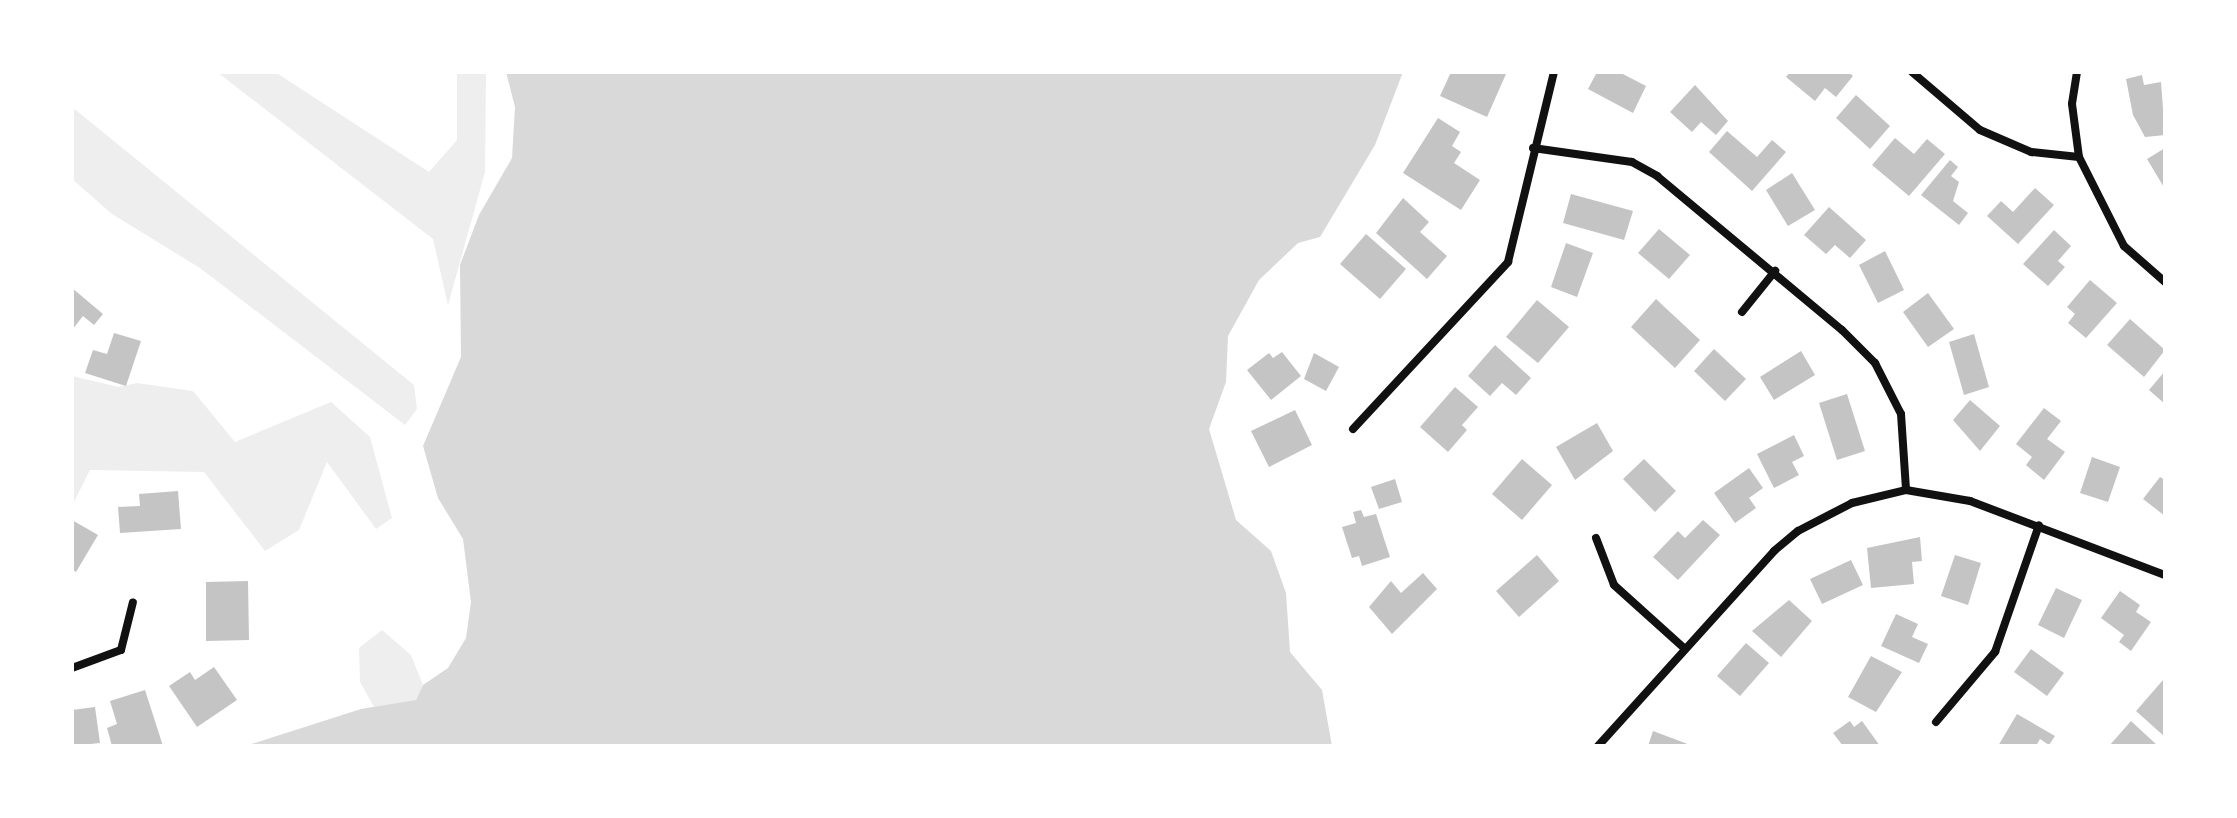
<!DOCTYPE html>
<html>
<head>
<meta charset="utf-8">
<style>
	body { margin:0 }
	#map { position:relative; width:2237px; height:818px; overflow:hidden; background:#fff; font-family:"PT Serif",serif }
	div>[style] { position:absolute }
	.green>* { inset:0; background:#eee }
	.water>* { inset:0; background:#d9d9d9 }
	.building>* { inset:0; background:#c4c4c4 }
	.minor>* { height:8px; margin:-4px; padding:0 4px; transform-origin:4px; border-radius:4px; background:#111 }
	span { translate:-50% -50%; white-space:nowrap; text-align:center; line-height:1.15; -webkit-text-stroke:8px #fff; paint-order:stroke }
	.frame { position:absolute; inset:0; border:74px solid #fff; pointer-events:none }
</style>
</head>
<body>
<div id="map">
	<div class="green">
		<i style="clip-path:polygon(217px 72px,275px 72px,429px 172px,457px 140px,457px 72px,486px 72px,485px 172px,448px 305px,433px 239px)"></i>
		<i style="clip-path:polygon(72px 107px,414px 385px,417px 409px,405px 425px,200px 268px,112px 214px,72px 179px)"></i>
		<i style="clip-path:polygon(72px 376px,119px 387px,137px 383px,193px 391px,235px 442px,331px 402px,370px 437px,392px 518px,376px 529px,327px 462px,299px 530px,265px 551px,204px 472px,90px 470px,72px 506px)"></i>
		<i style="clip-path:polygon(382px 630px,411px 655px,423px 685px,416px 700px,381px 709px,374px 707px,360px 682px,359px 648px)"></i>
	</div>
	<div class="water">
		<i style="clip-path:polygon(506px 72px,1403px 72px,1375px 145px,1320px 237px,1298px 243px,1259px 280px,1228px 336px,1226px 382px,1209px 429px,1236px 520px,1271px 551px,1286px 593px,1290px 652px,1322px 690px,1332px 746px,245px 746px,361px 709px,416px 700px,423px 685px,448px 668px,466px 638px,471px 602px,463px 539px,438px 498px,423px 446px,461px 357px,460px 265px,479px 215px,512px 158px,515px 107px)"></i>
	</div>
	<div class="building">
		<i style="clip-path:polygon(1451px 72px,1506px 74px,1487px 117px,1440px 96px)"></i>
		<i style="clip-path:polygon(1597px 72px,1619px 72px,1646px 86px,1633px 113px,1588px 89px)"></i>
		<i style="clip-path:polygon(1790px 72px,1848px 72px,1853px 76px,1836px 97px,1825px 88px,1815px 101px,1786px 77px)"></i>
		<i style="clip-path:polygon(2142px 75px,2144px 85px,2161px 82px,2165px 135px,2145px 137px,2133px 115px,2126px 79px)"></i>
		<i style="clip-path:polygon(1695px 85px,1728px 121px,1716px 135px,1701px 122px,1692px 132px,1670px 112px)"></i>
		<i style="clip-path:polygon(1856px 95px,1890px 126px,1870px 149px,1836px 118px)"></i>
		<i style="clip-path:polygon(1438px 118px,1460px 132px,1452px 146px,1461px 152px,1454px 163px,1480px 180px,1461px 210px,1403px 173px)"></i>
		<i style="clip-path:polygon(1727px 131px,1757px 157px,1772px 140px,1786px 152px,1752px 191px,1709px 152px)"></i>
		<i style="clip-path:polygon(1895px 138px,1914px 154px,1927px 139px,1945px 154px,1909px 196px,1872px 165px)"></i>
		<i style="clip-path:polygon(2165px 148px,2165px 189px,2147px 159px)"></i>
		<i style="clip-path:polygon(1950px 160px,1958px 167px,1951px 176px,1959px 182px,1953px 201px,1968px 213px,1959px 225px,1921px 195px)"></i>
		<i style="clip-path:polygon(1792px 173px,1815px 210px,1788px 226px,1766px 190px)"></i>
		<i style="clip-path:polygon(2035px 188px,2054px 205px,2018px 244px,1987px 216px,2001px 201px,2013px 212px)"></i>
		<i style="clip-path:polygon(1571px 194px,1633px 211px,1624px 240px,1563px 223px)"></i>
		<i style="clip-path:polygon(1403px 198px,1429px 222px,1420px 232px,1447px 256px,1427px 279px,1376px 233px)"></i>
		<i style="clip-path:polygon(1829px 207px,1866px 240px,1850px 258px,1835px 245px,1826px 254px,1804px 235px)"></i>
		<i style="clip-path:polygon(1659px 229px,1690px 255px,1669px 279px,1638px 253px)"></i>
		<i style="clip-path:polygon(2054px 230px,2071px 246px,2058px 261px,2065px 267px,2048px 286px,2023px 264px)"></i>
		<i style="clip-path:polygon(1366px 234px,1406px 269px,1380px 299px,1340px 264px)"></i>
		<i style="clip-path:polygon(1566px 243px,1593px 253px,1577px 297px,1551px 287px)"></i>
		<i style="clip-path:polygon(1885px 251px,1904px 290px,1878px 303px,1859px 265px)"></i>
		<i style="clip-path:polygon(2090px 280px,2117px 303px,2086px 338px,2068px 323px,2075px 314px,2067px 307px)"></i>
		<i style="clip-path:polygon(72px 288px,103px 314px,94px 325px,83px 316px,72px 330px)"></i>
		<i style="clip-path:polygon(1928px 293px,1954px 329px,1928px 347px,1903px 312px)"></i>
		<i style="clip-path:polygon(1656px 299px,1700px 340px,1675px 368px,1631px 327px)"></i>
		<i style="clip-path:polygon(1537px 300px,1569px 327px,1538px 363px,1506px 337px)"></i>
		<i style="clip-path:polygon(2130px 319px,2165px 350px,2144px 377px,2107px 345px)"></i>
		<i style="clip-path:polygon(114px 333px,141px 341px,126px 386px,85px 373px,93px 350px,107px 354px)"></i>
		<i style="clip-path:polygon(1974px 334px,1989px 387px,1964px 395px,1949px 342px)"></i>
		<i style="clip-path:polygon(1495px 345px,1531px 378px,1516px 395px,1502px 383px,1490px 396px,1468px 376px)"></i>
		<i style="clip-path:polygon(1714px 349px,1746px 379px,1725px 401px,1694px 371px)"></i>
		<i style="clip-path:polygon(1801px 351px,1815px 375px,1774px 400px,1760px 377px)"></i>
		<i style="clip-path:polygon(1282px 352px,1301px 376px,1271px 400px,1247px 370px,1269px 353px,1273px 358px)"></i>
		<i style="clip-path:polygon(1314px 353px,1339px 367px,1326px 391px,1304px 379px)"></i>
		<i style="clip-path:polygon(2165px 371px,2165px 404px,2149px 390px)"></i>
		<i style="clip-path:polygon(1455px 387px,1478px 407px,1462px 425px,1467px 430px,1448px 452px,1420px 427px)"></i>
		<i style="clip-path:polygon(1847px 394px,1865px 451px,1837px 460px,1819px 403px)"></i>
		<i style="clip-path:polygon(1970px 400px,2000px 426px,1980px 451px,1953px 420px)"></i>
		<i style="clip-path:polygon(2044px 408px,2061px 421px,2047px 439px,2065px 452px,2044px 480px,2026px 465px,2032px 457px,2016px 444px)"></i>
		<i style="clip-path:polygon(1295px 410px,1312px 445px,1269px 467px,1251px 431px)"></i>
		<i style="clip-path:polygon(1597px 423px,1613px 451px,1575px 480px,1556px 447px)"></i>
		<i style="clip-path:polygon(1794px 435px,1804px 456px,1792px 462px,1799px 475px,1774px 488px,1757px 454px)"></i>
		<i style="clip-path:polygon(2092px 457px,2120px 467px,2108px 502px,2080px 493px)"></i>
		<i style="clip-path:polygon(1522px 459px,1552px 485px,1522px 520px,1492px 494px)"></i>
		<i style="clip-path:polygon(1644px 459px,1676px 491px,1655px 512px,1623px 479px)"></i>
		<i style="clip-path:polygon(1749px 468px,1763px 488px,1749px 498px,1756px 508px,1735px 523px,1714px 493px)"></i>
		<i style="clip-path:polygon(2160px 477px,2165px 480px,2165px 516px,2143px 499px)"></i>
		<i style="clip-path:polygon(1395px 479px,1402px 502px,1379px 509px,1371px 487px)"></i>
		<i style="clip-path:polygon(178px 491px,181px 529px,120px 533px,118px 507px,140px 506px,139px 494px)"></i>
		<i style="clip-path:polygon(1361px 510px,1364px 517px,1376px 514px,1390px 557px,1362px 566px,1359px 556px,1352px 558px,1342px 527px,1356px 523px,1353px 512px)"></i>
		<i style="clip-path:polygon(72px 520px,98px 535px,76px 572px,72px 569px)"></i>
		<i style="clip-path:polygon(1703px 520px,1720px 535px,1678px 580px,1653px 557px,1678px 531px,1685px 538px)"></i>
		<i style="clip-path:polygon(1920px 537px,1922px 561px,1912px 562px,1914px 584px,1871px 588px,1867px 548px)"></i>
		<i style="clip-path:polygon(1537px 555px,1559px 581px,1519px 617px,1496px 591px)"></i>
		<i style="clip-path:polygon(1955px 555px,1981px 563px,1968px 605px,1941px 596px)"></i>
		<i style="clip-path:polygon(1851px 560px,1863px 585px,1822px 604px,1810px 579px)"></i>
		<i style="clip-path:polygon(1423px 573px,1437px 589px,1392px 634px,1369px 607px,1391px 581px,1401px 593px)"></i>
		<i style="clip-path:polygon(248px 581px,249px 640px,206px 641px,206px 582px)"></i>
		<i style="clip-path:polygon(2056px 588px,2082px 600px,2064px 638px,2038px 625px)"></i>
		<i style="clip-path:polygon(2120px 591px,2140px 605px,2136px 612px,2151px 622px,2131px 651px,2119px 642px,2124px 635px,2101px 618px)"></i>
		<i style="clip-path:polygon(1789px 600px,1812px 621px,1781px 657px,1752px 631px)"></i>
		<i style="clip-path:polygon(1896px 614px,1918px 624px,1912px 637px,1928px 644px,1919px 663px,1881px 646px)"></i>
		<i style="clip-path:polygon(1746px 643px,1769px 663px,1740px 696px,1717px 676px)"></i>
		<i style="clip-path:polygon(2031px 649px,2064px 673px,2047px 696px,2014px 672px)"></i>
		<i style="clip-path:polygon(1871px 656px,1902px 672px,1876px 712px,1848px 697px)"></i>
		<i style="clip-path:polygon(214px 667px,237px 700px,197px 727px,169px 686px,190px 672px,195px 680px)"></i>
		<i style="clip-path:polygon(2163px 680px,2165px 682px,2165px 737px,2136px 711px)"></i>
		<i style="clip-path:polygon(145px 690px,163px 746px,112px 746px,107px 728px,117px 724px,110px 701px)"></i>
		<i style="clip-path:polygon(95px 707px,100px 743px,72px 746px,72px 710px)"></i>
		<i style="clip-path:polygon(2017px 714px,2055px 736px,2049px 745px,2040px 739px,2036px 746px,1998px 746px)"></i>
		<i style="clip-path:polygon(1850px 721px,1854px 727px,1862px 721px,1880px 746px,1843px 746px,1833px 733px)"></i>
		<i style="clip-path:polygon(2131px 721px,2158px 746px,2109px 746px)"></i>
		<i style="clip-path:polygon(1653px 731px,1693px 746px,1648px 746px)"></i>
	</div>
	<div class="minor">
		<i style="left:1912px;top:72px;width:89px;rotate:40.5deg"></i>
		<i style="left:1980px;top:130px;width:56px;rotate:23.3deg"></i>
		<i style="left:2031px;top:152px;width:48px;rotate:5.9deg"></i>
		<i style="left:2077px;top:72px;width:32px;rotate:99deg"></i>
		<i style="left:2072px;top:104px;width:53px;rotate:82.5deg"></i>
		<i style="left:2079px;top:157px;width:100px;rotate:63.2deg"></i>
		<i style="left:2124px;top:246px;width:55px;rotate:41.3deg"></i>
		<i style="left:1533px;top:148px;width:100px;rotate:8deg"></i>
		<i style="left:1632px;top:162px;width:29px;rotate:29deg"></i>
		<i style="left:1657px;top:176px;width:241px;rotate:39.8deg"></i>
		<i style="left:1842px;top:330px;width:47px;rotate:45deg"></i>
		<i style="left:1875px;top:363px;width:57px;rotate:63deg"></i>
		<i style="left:1901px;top:414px;width:76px;rotate:86.2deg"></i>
		<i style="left:1742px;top:312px;width:53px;rotate:-51.2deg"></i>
		<i style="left:1353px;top:429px;width:228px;rotate:-47.1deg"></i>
		<i style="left:1508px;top:262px;width:195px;rotate:-76.4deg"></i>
		<i style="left:1596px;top:538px;width:50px;rotate:69deg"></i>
		<i style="left:1614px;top:585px;width:94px;rotate:42deg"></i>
		<i style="left:72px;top:668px;width:52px;rotate:-20.2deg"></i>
		<i style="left:121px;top:650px;width:49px;rotate:-76deg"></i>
		<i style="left:1936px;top:722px;width:92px;rotate:-49.9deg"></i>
		<i style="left:1995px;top:652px;width:134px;rotate:-70.9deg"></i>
		<i style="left:1598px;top:746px;width:263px;rotate:-47.9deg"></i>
		<i style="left:1774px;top:551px;width:31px;rotate:-40deg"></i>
		<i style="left:1798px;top:531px;width:61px;rotate:-27.4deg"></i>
		<i style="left:1852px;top:503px;width:56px;rotate:-13.5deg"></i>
		<i style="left:1906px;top:490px;width:65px;rotate:9.8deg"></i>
		<i style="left:1970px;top:501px;width:209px;rotate:20.8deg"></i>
	</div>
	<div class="frame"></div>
</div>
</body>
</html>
